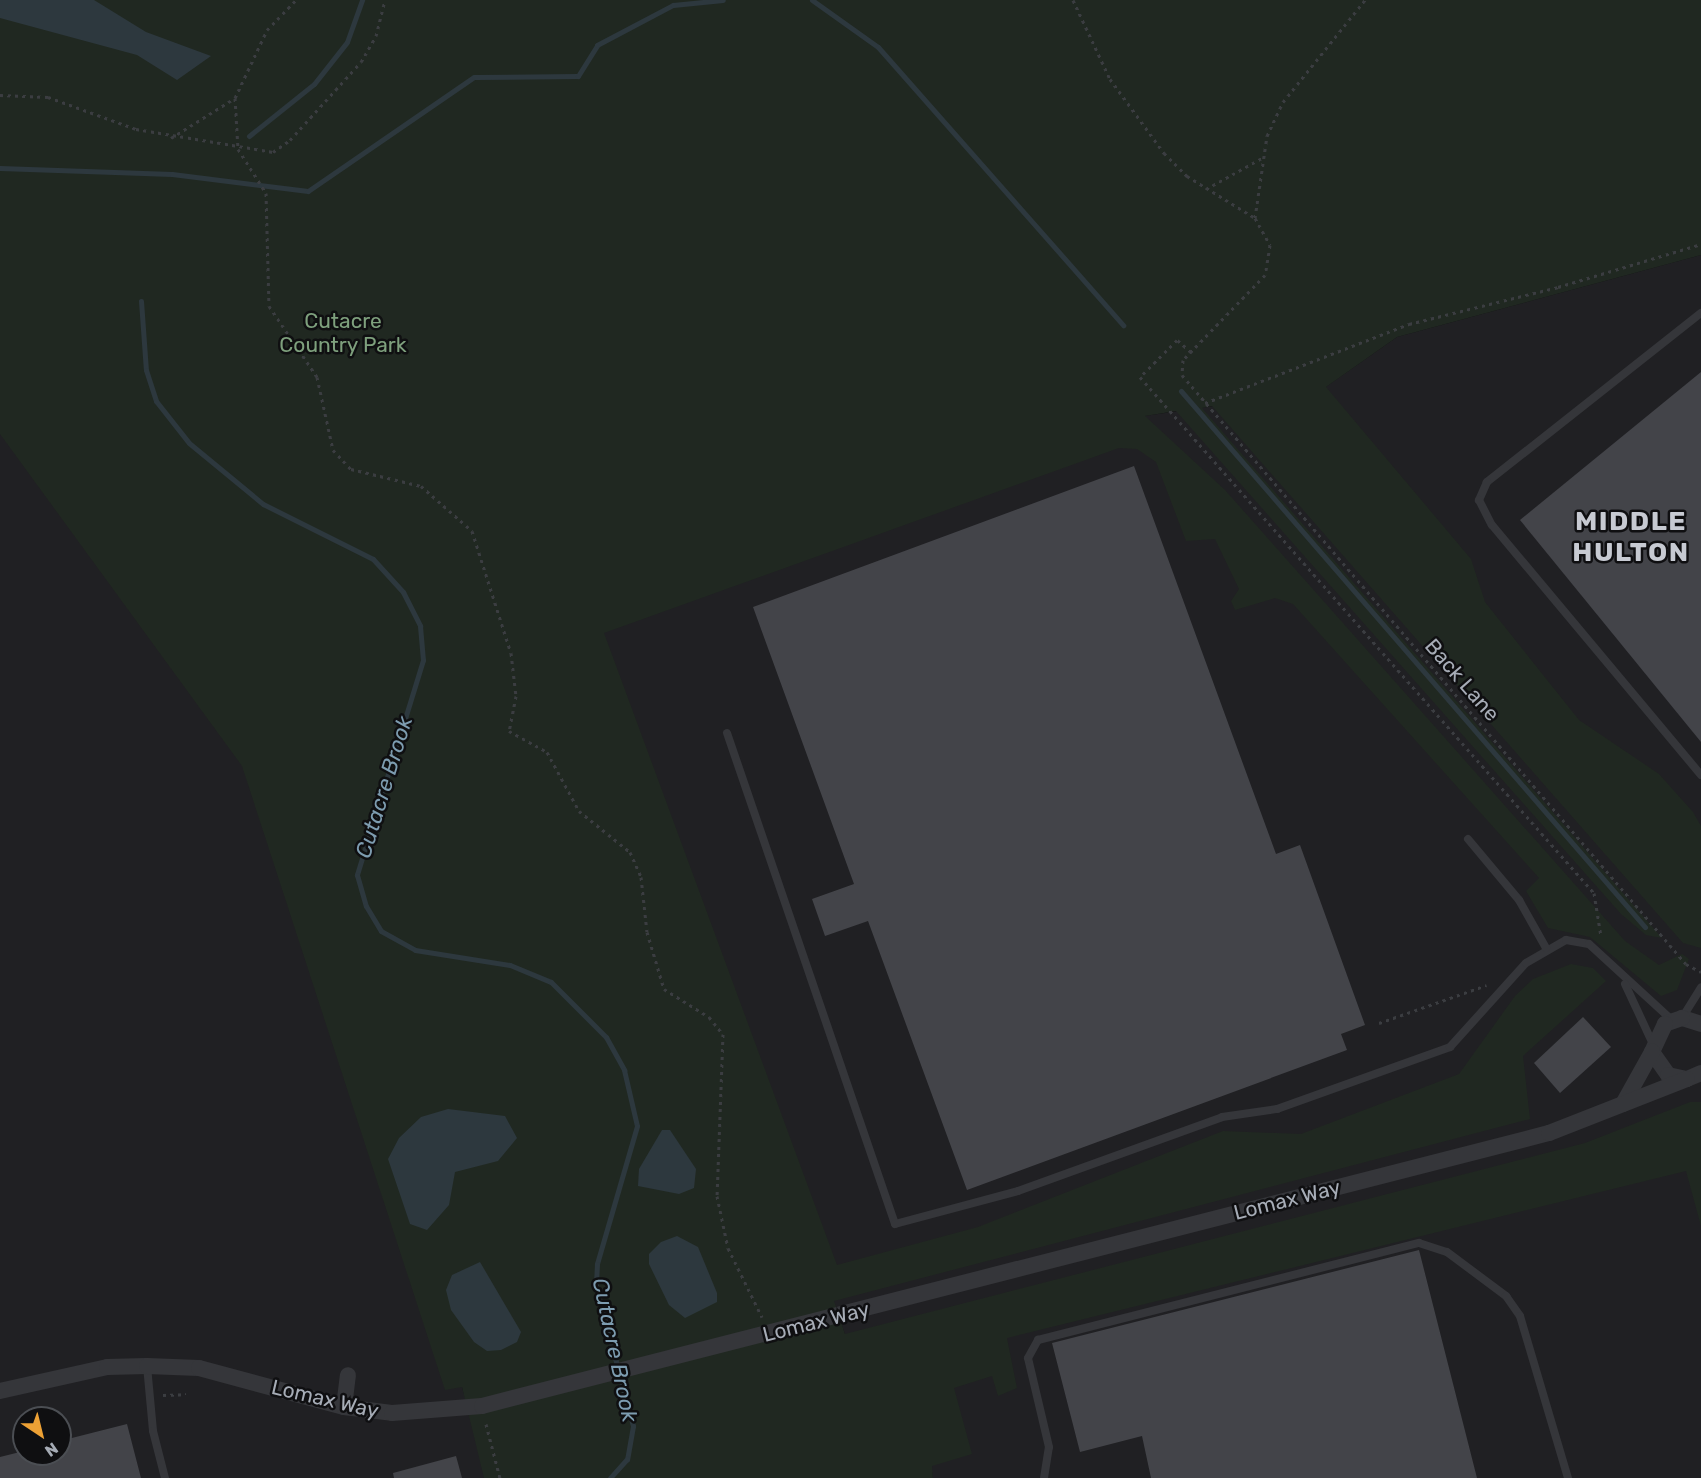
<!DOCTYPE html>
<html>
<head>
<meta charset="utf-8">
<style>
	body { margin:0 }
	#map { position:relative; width:1701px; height:1478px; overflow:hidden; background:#141416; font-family:Rubik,sans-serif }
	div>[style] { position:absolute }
	.built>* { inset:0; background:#202023 }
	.green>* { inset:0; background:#202821 }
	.water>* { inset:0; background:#2d383e }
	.stream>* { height:5px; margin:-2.5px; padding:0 2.5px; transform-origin:2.5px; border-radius:2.5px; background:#2d383e }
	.building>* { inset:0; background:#434449 }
	.path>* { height:3px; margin-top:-1.5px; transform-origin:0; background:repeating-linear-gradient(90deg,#3b3d41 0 3px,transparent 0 7.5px) }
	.lane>* { height:8px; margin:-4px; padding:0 4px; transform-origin:4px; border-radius:4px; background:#35363a }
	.street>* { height:16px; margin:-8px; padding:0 8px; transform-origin:8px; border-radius:8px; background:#35363a }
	span { translate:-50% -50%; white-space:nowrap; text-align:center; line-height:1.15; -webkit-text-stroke:5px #0f0f11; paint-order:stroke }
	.park-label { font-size:21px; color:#7ea07d }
	.street-label { font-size:21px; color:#a6acb6 }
	.water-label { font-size:22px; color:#7d9cb0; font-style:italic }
	.district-label { font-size:27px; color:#c7cad2; font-weight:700; letter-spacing:1.5px }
	.north { position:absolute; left:12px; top:1406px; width:60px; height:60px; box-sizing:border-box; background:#0f0f11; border:2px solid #4b4e53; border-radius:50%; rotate:145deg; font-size:16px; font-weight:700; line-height:24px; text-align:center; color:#a6acb6 }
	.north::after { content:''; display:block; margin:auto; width:21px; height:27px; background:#eda135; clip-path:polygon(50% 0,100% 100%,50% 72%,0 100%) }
</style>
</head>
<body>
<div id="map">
	<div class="built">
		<i style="clip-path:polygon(1701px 255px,1701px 1478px,933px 1478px,912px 1335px,845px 1334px,566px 580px,1144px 416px,1320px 391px,1397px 337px)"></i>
		<i style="clip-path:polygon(evenodd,0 417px,275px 692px,333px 954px,489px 1478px,0 1478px,0 417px,24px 1418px,60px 1418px,60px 1454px,24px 1454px,24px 1418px)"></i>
	</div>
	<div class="green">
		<i style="clip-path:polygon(0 0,1701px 0,1701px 255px,1397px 337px,1326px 387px,1471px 559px,1485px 602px,1579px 720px,1659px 774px,1693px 812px,1701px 826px,1701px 948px,1683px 943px,1212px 406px,1202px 408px,1662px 938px,1646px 935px,1621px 914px,1176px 411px,1145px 416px,1225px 490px,1625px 941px,1659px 965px,1682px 954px,1689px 959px,1677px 990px,1661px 996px,1590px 937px,1548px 928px,1526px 891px,1539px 878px,1293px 604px,1275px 598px,1235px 610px,1231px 601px,1239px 589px,1215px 539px,1186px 541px,1156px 462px,1137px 449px,1119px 448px,604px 633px,837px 1265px,978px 1227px,1223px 1131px,1301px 1134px,1459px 1074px,1515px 996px,1533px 979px,1571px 964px,1593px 968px,1606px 981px,1523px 1056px,1530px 1119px,834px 1301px,845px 1334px,1585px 1143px,1690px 1102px,1701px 1102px,1701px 1226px,1686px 1171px,1007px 1338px,1017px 1388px,998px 1396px,992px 1376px,954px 1388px,972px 1454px,932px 1466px,933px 1478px,484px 1478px,462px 1387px,445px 1390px,242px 766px,0 434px)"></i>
	</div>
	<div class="water">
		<i style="clip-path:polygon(0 0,94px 0,146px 32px,211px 56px,177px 80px,137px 55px,0 18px)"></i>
		<i style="clip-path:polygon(448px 1109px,505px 1116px,517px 1138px,498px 1161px,455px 1172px,449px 1205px,427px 1230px,410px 1224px,388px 1159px,399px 1138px,421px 1117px)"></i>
		<i style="clip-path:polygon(662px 1130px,670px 1130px,696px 1169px,694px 1188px,679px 1194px,638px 1186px,639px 1169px)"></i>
		<i style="clip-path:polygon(677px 1236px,698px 1247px,717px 1293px,717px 1302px,685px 1318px,669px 1305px,649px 1264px,649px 1254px,661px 1242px)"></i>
		<i style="clip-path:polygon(480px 1262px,521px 1332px,517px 1342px,501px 1350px,487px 1351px,474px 1342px,451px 1310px,446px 1290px,452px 1275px)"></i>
	</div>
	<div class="stream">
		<i style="left:812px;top:0;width:81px;rotate:35.5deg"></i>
		<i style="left:878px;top:47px;width:371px;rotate:48.6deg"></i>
		<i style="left:249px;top:136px;width:83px;rotate:-38.7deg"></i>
		<i style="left:314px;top:84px;width:53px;rotate:-51.8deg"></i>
		<i style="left:347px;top:42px;width:45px;rotate:-70.3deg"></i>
		<i style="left:0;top:168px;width:172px;rotate:2deg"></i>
		<i style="left:172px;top:174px;width:137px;rotate:7.1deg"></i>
		<i style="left:308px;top:191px;width:201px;rotate:-34.5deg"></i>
		<i style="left:474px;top:77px;width:104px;rotate:-0.6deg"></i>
		<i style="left:578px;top:76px;width:36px;rotate:-58deg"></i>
		<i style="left:597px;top:45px;width:86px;rotate:-27.8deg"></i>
		<i style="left:673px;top:5px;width:50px;rotate:-5.7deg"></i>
		<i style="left:141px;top:301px;width:69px;rotate:85.9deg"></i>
		<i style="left:146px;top:370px;width:33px;rotate:72deg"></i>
		<i style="left:156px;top:401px;width:53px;rotate:51.8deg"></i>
		<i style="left:189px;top:443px;width:96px;rotate:39.5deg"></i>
		<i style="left:263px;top:504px;width:123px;rotate:26.6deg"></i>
		<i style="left:373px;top:559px;width:45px;rotate:47.7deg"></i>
		<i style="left:403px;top:592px;width:38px;rotate:63deg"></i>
		<i style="left:420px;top:626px;width:34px;rotate:85deg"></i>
		<i style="left:423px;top:660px;width:225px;rotate:107.1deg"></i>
		<i style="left:357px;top:875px;width:32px;rotate:74deg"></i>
		<i style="left:366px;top:906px;width:29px;rotate:59deg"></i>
		<i style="left:381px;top:931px;width:39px;rotate:29deg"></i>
		<i style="left:415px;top:950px;width:96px;rotate:9deg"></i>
		<i style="left:510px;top:965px;width:44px;rotate:22.5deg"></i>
		<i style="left:551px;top:982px;width:78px;rotate:45deg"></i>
		<i style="left:606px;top:1037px;width:38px;rotate:61deg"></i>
		<i style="left:624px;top:1070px;width:57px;rotate:76.9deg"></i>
		<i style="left:637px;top:1126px;width:144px;rotate:106.2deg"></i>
		<i style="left:597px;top:1264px;width:22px;rotate:93deg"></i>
		<i style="left:596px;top:1286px;width:145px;rotate:75.2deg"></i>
		<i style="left:633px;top:1426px;width:34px;rotate:100deg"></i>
		<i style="left:627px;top:1459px;width:25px;rotate:132deg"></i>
		<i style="left:1181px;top:391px;width:709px;rotate:49.12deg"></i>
	</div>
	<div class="building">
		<i style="clip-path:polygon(1701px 372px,1701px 742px,1520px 520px)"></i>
		<i style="clip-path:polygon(1134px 466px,1276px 854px,1300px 845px,1365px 1025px,1341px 1034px,1347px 1050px,967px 1190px,868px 921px,825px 936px,812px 899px,854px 884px,753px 607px)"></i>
		<i style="clip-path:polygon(1583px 1017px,1611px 1047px,1560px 1093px,1534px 1063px)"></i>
		<i style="clip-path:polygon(1419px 1250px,1477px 1478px,1151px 1478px,1142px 1436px,1080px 1452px,1052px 1343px)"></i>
		<i style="clip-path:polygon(127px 1424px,141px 1478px,0 1478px,0 1457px,24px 1451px,60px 1454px,60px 1441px)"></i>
		<i style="clip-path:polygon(456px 1456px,462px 1478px,394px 1478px,393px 1473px)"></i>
	</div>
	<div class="path">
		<i style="left:1073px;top:0;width:87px;rotate:64.9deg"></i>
		<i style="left:1110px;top:79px;width:92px;rotate:53.9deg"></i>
		<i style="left:1164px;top:153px;width:33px;rotate:45deg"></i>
		<i style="left:1187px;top:176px;width:80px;rotate:31.7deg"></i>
		<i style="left:1255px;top:218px;width:31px;rotate:61deg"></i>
		<i style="left:1270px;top:245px;width:30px;rotate:99deg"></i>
		<i style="left:1265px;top:275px;width:118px;rotate:134deg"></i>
		<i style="left:1183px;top:360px;width:15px;rotate:94deg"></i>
		<i style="left:1182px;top:375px;width:775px;rotate:49.45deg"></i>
		<i style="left:1686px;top:964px;width:17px;rotate:28deg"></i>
		<i style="left:0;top:95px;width:48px;rotate:2.4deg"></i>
		<i style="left:48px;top:97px;width:94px;rotate:20deg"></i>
		<i style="left:136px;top:129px;width:139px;rotate:9.5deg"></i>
		<i style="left:273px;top:152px;width:21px;rotate:-35deg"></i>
		<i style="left:290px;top:140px;width:105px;rotate:-47.7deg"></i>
		<i style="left:361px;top:62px;width:30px;rotate:-60deg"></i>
		<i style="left:376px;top:36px;width:37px;rotate:-76deg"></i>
		<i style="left:235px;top:98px;width:51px;rotate:86.6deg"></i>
		<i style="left:238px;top:149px;width:52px;rotate:57.5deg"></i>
		<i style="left:266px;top:193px;width:113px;rotate:88.5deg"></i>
		<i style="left:269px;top:306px;width:86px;rotate:55.9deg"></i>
		<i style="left:317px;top:377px;width:75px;rotate:77.6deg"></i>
		<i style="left:333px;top:450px;width:26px;rotate:47deg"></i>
		<i style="left:351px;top:469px;width:72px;rotate:13.7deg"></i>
		<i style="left:421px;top:486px;width:68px;rotate:41.4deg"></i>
		<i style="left:472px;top:531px;width:128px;rotate:72.3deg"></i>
		<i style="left:511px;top:653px;width:43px;rotate:83.4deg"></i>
		<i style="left:516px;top:696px;width:36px;rotate:101deg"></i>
		<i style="left:509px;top:731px;width:43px;rotate:28.9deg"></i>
		<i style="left:547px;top:752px;width:67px;rotate:61.5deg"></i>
		<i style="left:579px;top:811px;width:65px;rotate:38.8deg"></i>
		<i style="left:630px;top:852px;width:27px;rotate:66deg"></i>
		<i style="left:641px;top:877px;width:55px;rotate:83.8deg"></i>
		<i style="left:647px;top:932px;width:59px;rotate:73.4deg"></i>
		<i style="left:664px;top:989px;width:53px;rotate:31.9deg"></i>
		<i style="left:709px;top:1017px;width:22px;rotate:51deg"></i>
		<i style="left:723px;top:1034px;width:162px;rotate:92.1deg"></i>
		<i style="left:717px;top:1196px;width:53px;rotate:78.1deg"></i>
		<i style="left:728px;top:1248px;width:77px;rotate:63.8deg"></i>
		<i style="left:171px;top:138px;width:75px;rotate:-32deg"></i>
		<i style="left:235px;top:98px;width:75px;rotate:-64.8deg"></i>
		<i style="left:267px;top:30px;width:42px;rotate:-46deg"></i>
		<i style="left:1206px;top:189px;width:64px;rotate:-29deg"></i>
		<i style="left:1255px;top:218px;width:83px;rotate:-81.7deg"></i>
		<i style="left:1267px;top:136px;width:38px;rotate:-65deg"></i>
		<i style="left:1283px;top:102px;width:131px;rotate:-51.2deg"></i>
		<i style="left:1191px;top:352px;width:18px;rotate:-139deg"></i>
		<i style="left:1177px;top:340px;width:52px;rotate:135deg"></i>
		<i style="left:1140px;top:377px;width:687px;rotate:48.66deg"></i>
		<i style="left:1594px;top:893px;width:44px;rotate:80.8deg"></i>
		<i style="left:1205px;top:403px;width:219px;rotate:-21.2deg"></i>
		<i style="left:1409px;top:324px;width:154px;rotate:-13.9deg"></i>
		<i style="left:1558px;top:287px;width:149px;rotate:-16.7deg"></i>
		<i style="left:1379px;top:1023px;width:114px;rotate:-19.4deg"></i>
		<i style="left:163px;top:1395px;width:23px;rotate:-2deg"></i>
		<i style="left:486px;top:1424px;width:56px;rotate:75.5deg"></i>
	</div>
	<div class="lane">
		<i style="left:1701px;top:313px;width:273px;rotate:141.7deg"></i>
		<i style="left:1487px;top:482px;width:20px;rotate:114deg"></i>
		<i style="left:1479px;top:500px;width:28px;rotate:63deg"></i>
		<i style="left:1492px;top:525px;width:326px;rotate:50.1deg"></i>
		<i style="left:727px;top:733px;width:519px;rotate:71.11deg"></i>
		<i style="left:895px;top:1224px;width:127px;rotate:-15deg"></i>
		<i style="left:1018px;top:1191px;width:217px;rotate:-19.9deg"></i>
		<i style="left:1222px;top:1117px;width:56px;rotate:-8.3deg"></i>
		<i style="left:1277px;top:1109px;width:184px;rotate:-19.7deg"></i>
		<i style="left:1450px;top:1047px;width:113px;rotate:-47.9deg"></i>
		<i style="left:1526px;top:963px;width:46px;rotate:-29.9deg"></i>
		<i style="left:1566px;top:940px;width:23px;rotate:10deg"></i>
		<i style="left:1589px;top:944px;width:113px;rotate:42.5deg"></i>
		<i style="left:1468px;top:839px;width:80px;rotate:50.1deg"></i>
		<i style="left:1519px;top:900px;width:55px;rotate:60.6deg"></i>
		<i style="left:1625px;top:984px;width:66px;rotate:65deg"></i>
		<i style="left:1682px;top:1018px;width:36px;rotate:-58deg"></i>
		<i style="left:147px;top:1366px;width:65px;rotate:84.7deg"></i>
		<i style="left:153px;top:1431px;width:49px;rotate:75.7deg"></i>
		<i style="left:1044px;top:1478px;width:31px;rotate:-81deg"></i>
		<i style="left:1049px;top:1447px;width:91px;rotate:-103.3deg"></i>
		<i style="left:1028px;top:1358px;width:21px;rotate:-61deg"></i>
		<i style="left:1038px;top:1340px;width:393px;rotate:-14.3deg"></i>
		<i style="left:1419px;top:1243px;width:29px;rotate:18deg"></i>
		<i style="left:1447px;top:1252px;width:74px;rotate:36.7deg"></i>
		<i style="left:1506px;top:1296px;width:24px;rotate:55deg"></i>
		<i style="left:1520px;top:1316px;width:169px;rotate:73.5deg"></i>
	</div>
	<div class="street">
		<i style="left:1701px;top:1024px;width:20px;rotate:-162deg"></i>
		<i style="left:1682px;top:1018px;width:18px;rotate:161deg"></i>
		<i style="left:1665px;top:1024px;width:31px;rotate:115deg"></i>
		<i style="left:1652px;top:1052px;width:28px;rotate:55deg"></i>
		<i style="left:1668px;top:1075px;width:19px;rotate:12deg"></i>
		<i style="left:1687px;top:1079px;width:15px;rotate:-23deg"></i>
		<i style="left:1623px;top:1104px;width:60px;rotate:-60.9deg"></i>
		<i style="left:0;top:1391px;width:110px;rotate:-12.6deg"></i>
		<i style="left:107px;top:1367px;width:40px;rotate:-1.4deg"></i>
		<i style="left:147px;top:1366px;width:52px;rotate:2.2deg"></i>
		<i style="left:199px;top:1368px;width:150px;rotate:15.1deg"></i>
		<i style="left:344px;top:1407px;width:48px;rotate:7.1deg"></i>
		<i style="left:392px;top:1413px;width:90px;rotate:-4.4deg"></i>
		<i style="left:482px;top:1406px;width:1101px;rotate:-14.35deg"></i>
		<i style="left:1549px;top:1133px;width:148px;rotate:-21.4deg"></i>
		<i style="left:344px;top:1407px;width:32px;rotate:-83deg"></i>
	</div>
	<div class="park-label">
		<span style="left:343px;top:333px">Cutacre<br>Country Park</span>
	</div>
	<div class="street-label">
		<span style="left:1462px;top:680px;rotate:49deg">Back Lane</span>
		<span style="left:1287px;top:1200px;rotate:-14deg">Lomax Way</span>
		<span style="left:816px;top:1322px;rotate:-14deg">Lomax Way</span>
		<span style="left:325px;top:1399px;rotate:13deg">Lomax Way</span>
	</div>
	<div class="water-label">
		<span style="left:384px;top:787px;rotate:-73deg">Cutacre Brook</span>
		<span style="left:615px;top:1350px;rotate:78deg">Cutacre Brook</span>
	</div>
	<div class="district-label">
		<span style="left:1631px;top:537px">MIDDLE<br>HULTON</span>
	</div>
	<div class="north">N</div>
</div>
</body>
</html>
